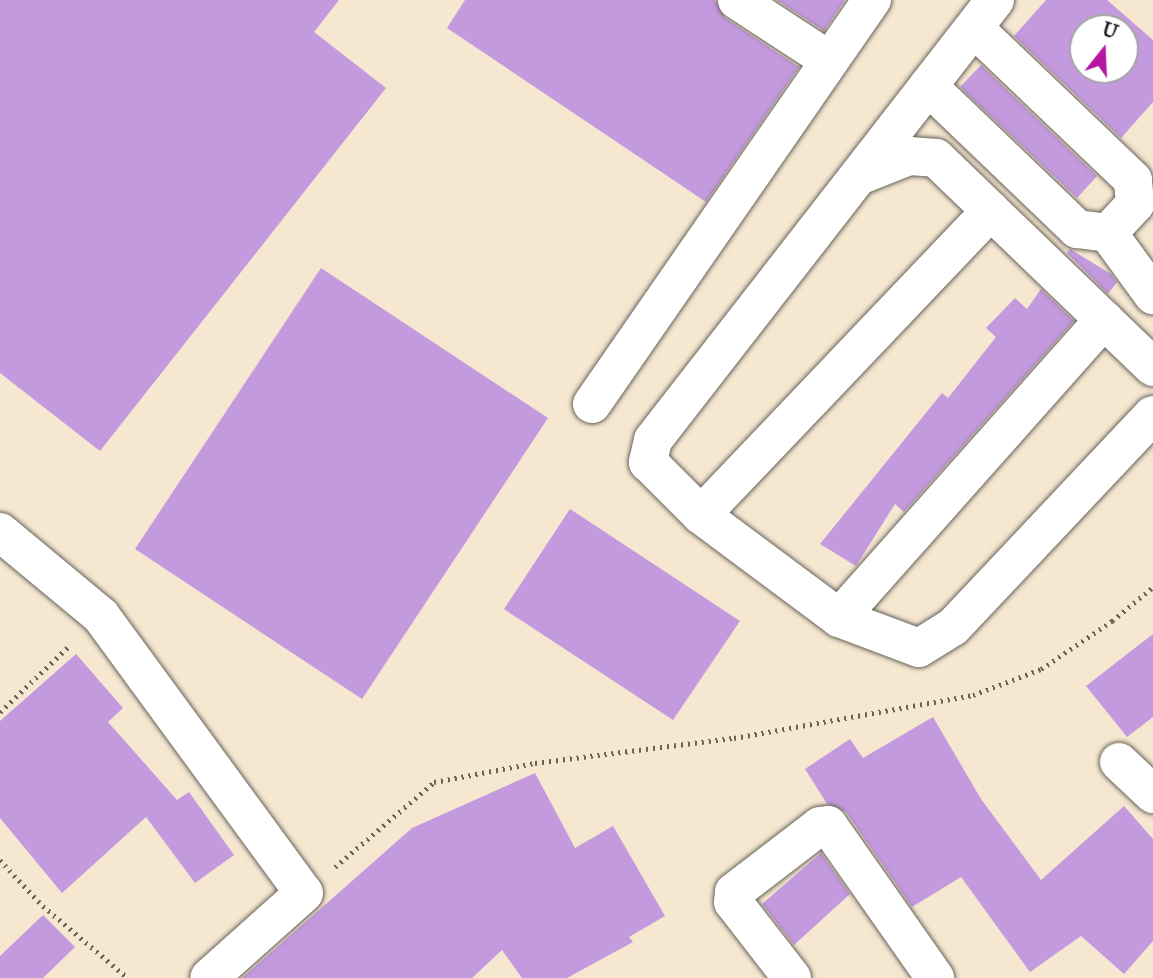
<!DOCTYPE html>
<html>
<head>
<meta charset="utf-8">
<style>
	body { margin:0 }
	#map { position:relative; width:1153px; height:978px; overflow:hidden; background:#f5e7d0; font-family:"IM FELL Great Primer",serif }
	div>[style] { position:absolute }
	.building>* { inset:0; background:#c49adf }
	.path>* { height:4.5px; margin-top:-2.25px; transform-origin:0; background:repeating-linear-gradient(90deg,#68635b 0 2px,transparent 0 7px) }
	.roads { filter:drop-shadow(0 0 2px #68635b) drop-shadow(0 0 2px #68635b) }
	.minor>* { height:38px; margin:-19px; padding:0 19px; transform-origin:19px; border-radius:19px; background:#fff }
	span { translate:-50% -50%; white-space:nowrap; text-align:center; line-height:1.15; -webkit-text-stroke:6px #fff; paint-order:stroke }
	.north { position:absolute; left:1069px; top:14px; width:70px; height:70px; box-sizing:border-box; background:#fff; border:2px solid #a4a4a4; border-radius:50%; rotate:18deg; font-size:19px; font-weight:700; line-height:28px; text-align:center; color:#1c1c1c }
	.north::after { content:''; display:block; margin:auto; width:24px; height:32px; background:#b5179e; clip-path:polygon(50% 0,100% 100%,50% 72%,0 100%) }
</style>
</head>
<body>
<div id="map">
	<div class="building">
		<i style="clip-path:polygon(0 0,339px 0,314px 32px,386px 88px,100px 451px,0 373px)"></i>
		<i style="clip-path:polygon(465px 0,715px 0,725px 18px,799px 67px,706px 202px,447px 28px)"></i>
		<i style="clip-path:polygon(777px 0,845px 0,824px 31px)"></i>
		<i style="clip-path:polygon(evenodd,1046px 0,1107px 0,1153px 40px,1153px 102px,1121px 138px,1014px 36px,1046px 0,1083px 28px,1125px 28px,1125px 70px,1083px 70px,1083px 28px)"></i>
		<i style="clip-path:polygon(981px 65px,1097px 176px,1077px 198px,960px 87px)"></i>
		<i style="clip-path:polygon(1070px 249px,1111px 274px,1117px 282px,1108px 294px,1067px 253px)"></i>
		<i style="clip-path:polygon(321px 268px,548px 418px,362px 699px,135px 549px)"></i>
		<i style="clip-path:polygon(1041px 289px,1074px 321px,904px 512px,895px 504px,856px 566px,820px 544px,942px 393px,948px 398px,996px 337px,986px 328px,1015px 298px,1027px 309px)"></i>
		<i style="clip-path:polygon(570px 509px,740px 621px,673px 720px,504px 609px)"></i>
		<i style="clip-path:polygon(1153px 634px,1153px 717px,1127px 737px,1086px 686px)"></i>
		<i style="clip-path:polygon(76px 654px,123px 708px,108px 722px,177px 800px,189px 792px,234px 855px,195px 883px,146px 817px,62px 893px,0 818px,0 721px)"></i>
		<i style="clip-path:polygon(933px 717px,981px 799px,1041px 880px,1124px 806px,1153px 839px,1153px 941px,1124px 974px,1081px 936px,1030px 972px,961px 877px,912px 907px,846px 812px,827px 804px,805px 769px,850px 739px,863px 758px)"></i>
		<i style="clip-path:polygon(535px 773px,575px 848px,613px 826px,665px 916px,629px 937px,633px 942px,567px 978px,522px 978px,502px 950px,472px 978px,242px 978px,412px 828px)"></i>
		<i style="clip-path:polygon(821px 853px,850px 894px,794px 945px,762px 904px)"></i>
		<i style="clip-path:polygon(43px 915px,75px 947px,43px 978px,0 978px,0 956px)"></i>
	</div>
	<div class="path">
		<i style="left:0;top:712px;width:97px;rotate:-43.7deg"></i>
		<i style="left:0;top:860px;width:63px;rotate:46.9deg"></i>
		<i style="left:43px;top:906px;width:111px;rotate:40.3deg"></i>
		<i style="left:335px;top:867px;width:130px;rotate:-40.6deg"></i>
		<i style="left:434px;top:782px;width:103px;rotate:-10.7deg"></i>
		<i style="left:535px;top:763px;width:201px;rotate:-7.2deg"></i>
		<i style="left:734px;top:738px;width:243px;rotate:-10.2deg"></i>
		<i style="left:973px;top:695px;width:73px;rotate:-20.9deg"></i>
		<i style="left:1041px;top:669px;width:86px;rotate:-34.1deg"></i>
		<i style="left:1112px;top:621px;width:53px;rotate:-39.7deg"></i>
	</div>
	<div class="roads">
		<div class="minor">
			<i style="left:737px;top:0;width:108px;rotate:33.2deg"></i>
			<i style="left:995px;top:0;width:557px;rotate:127.86deg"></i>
			<i style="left:653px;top:440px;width:23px;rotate:103deg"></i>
			<i style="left:648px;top:462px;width:75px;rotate:45deg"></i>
			<i style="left:701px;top:515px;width:172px;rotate:36.7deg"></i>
			<i style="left:839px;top:618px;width:85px;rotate:20.6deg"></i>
			<i style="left:919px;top:648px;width:40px;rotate:-32deg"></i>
			<i style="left:953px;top:627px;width:291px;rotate:-46.7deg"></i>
			<i style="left:928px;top:86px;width:207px;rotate:43.8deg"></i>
			<i style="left:1077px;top:229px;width:31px;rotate:7deg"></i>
			<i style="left:1108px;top:233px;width:40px;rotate:-47deg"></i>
			<i style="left:1135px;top:204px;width:24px;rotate:-95deg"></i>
			<i style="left:1133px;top:180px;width:220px;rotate:-136.3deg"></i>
			<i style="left:861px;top:175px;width:52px;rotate:-21.6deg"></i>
			<i style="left:909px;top:156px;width:27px;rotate:4deg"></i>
			<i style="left:936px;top:158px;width:76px;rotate:43.9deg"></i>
			<i style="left:1108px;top:233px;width:77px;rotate:54deg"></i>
			<i style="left:592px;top:404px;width:492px;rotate:-55.3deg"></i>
			<i style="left:701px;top:515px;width:420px;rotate:-46.4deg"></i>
			<i style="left:991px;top:211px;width:225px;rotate:43.9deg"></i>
			<i style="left:0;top:532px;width:131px;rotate:39.7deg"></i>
			<i style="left:101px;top:616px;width:343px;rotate:53.8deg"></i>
			<i style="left:304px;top:893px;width:127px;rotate:138.2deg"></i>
			<i style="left:839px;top:618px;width:399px;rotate:-48.4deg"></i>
			<i style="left:1119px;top:762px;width:47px;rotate:43.3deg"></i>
			<i style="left:792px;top:978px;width:96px;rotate:-127.8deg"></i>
			<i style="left:733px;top:902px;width:10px;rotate:-84deg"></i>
			<i style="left:734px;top:892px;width:108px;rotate:-37.5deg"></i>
			<i style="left:820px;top:826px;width:8px;rotate:-7deg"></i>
			<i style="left:828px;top:825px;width:187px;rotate:55deg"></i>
		</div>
	</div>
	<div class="north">U</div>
</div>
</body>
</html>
